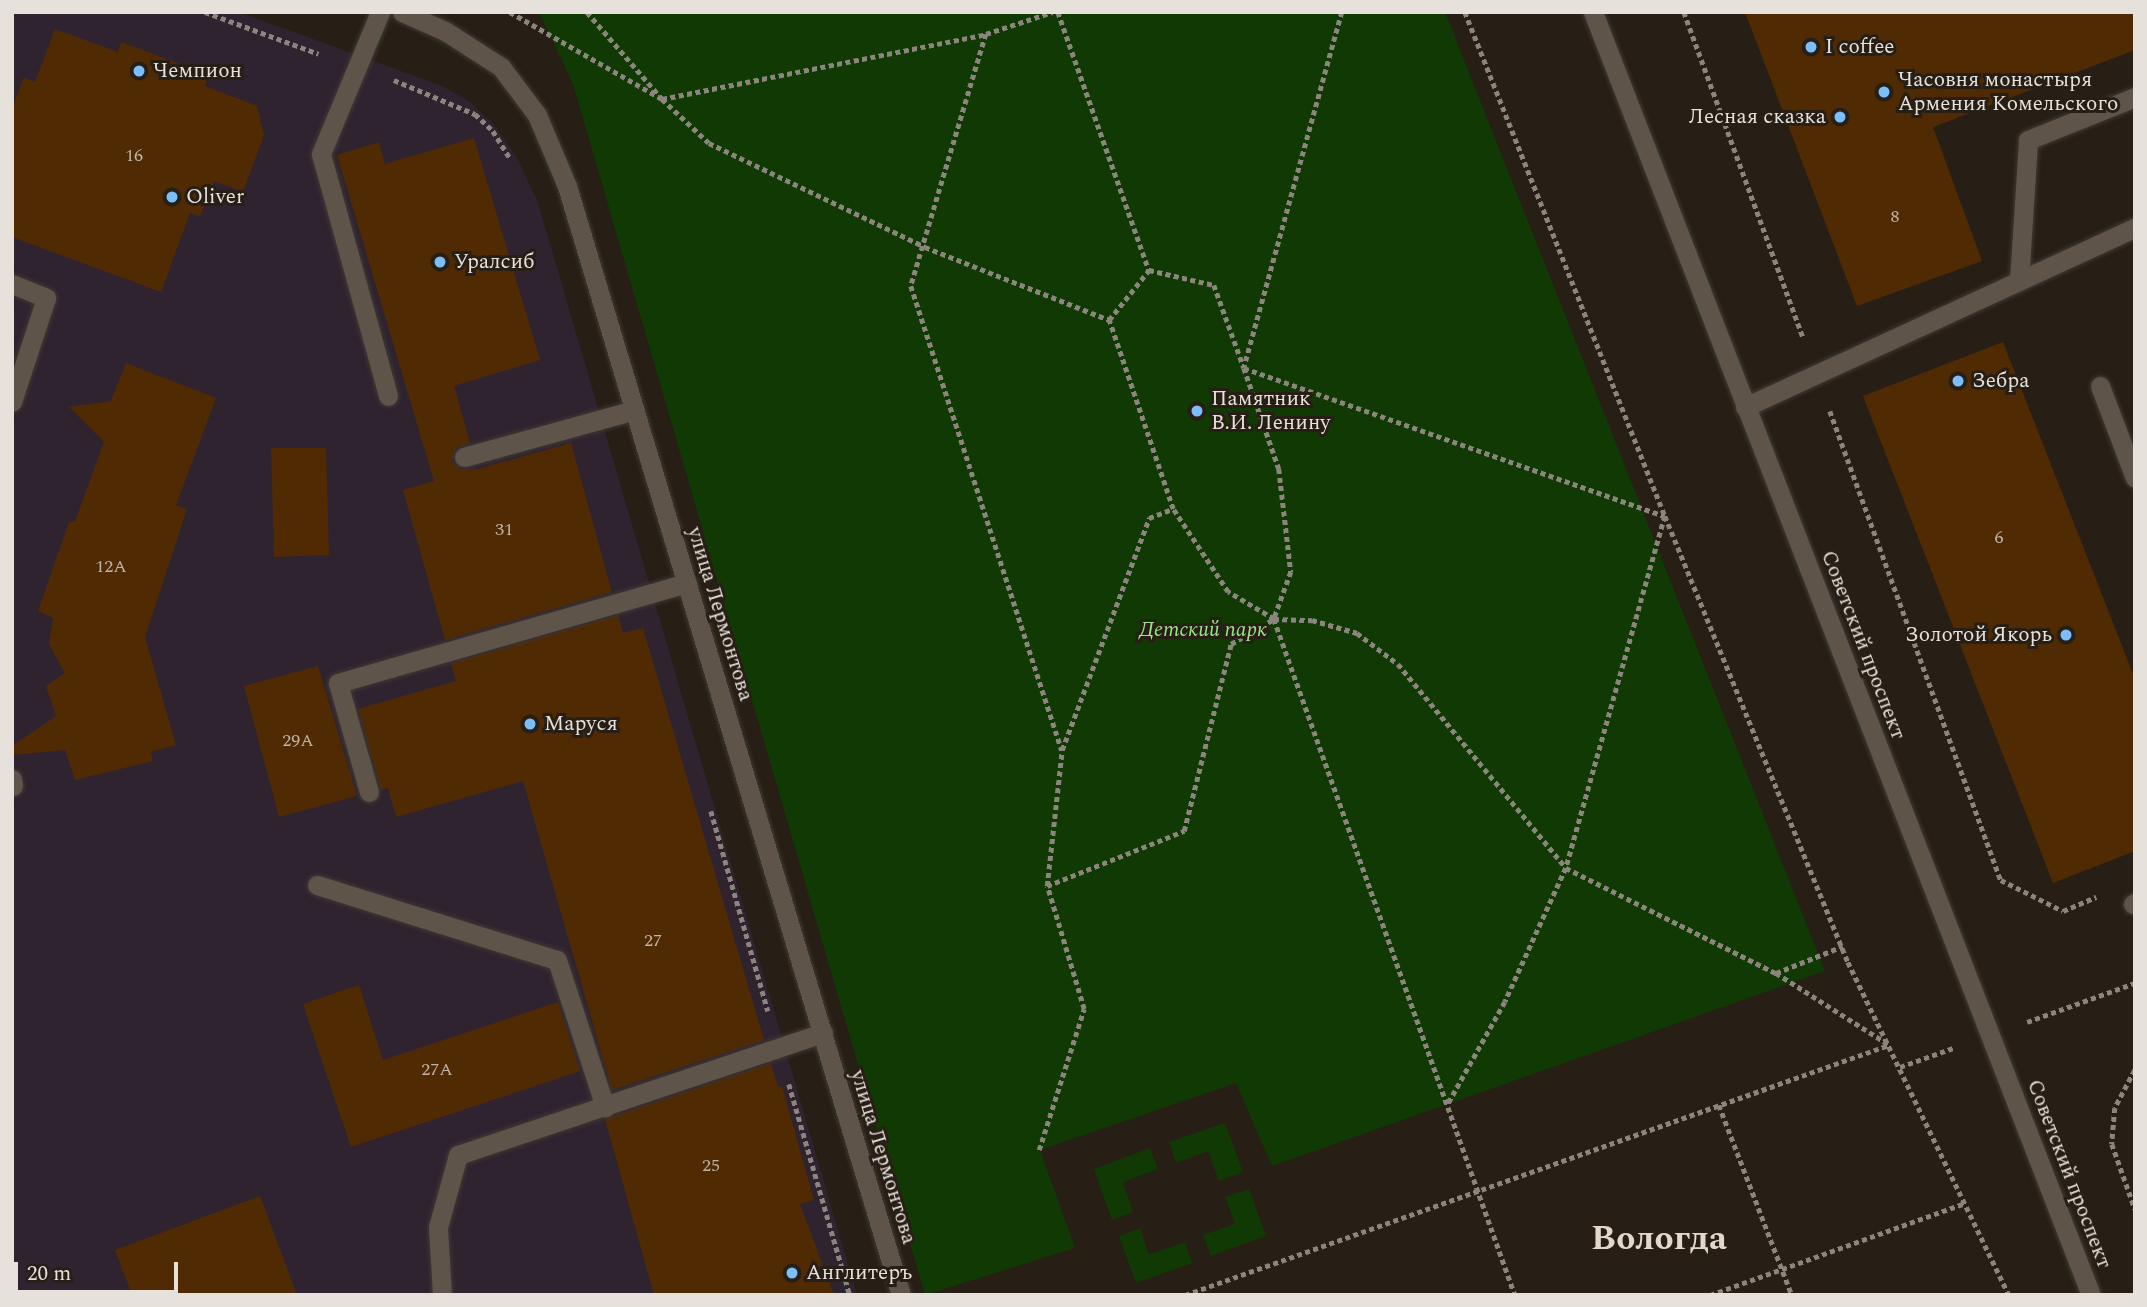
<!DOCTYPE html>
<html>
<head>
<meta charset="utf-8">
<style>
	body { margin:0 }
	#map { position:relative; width:2147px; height:1307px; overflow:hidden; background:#271f16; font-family:Spectral,serif }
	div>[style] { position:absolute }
	.commercial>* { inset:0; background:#302330 }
	.green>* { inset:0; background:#103904 }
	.building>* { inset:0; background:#502a03 }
	.path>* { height:4.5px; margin-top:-2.25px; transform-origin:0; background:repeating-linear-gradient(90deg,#8b857d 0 5px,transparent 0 8.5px) }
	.roads { filter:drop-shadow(0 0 2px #3f3933) drop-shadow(0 0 2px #3f3933) }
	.service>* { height:19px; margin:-9.5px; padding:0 9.5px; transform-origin:9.5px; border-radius:9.5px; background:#5e544a }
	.pedestrian>* { height:19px; margin:-9.5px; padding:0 9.5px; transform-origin:9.5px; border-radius:9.5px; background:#5e544a }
	.minor>* { height:19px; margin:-9.5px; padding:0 9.5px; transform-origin:9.5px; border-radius:9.5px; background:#5e544a }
	.dots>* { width:19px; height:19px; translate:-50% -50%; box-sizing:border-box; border:4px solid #271f16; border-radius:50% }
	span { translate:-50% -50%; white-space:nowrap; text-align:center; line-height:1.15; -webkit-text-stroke:6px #271f16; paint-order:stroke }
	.number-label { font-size:18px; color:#c1b3a5 }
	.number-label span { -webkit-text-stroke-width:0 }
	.poi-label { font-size:21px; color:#e7e1db }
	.left { translate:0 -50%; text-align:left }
	.right { translate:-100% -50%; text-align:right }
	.street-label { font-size:21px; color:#e7e1db }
	.park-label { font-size:21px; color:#97e784; font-style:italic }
	.town-label { font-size:35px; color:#e3d8cc; font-weight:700 }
	.frame { position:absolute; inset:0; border:14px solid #e7e1db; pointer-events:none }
	.scale { position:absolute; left:14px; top:1262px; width:164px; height:32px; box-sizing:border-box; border:4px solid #e7e1db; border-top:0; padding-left:9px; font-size:21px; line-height:24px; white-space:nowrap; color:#e7e1db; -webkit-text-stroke:5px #271f16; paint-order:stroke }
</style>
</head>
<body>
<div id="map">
	<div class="commercial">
		<i style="clip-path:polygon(12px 12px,239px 12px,442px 86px,470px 102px,495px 126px,517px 158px,538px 203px,857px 1295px,12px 1295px)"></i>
	</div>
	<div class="green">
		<i style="clip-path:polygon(539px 12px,1445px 12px,1825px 971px,1272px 1166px,1236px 1083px,1040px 1150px,1075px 1248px,925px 1295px,573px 84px)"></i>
		<i style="clip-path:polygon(1225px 1123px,1243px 1172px,1219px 1181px,1208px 1151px,1176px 1163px,1169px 1142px)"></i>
		<i style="clip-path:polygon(1150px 1148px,1158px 1169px,1123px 1182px,1133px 1212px,1112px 1220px,1094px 1169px)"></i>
		<i style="clip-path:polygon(1249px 1189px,1266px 1236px,1211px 1256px,1203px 1235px,1235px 1224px,1225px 1197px)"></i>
		<i style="clip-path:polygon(1140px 1228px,1149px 1255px,1185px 1242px,1192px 1263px,1136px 1283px,1119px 1236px)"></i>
	</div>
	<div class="building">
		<i style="clip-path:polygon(1745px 12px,2135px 12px,2135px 50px,1933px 127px,1982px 261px,1857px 306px)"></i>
		<i style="clip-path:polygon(55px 29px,118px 52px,121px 42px,209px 75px,205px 86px,257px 106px,264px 135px,243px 192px,214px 181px,200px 216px,190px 213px,161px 292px,12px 237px,12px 109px,24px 77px,35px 82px)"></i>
		<i style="clip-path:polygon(474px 138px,540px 360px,454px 386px,470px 443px,456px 448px,452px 461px,460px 469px,478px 469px,571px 443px,612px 592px,445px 640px,403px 490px,434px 481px,337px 155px,379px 142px,385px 164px)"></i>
		<i style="clip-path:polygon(2003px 342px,2135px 679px,2135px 851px,2053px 883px,1863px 396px)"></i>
		<i style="clip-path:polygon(126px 363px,216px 398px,176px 505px,187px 509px,145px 637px,176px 745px,151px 752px,153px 761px,75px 780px,65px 750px,12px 755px,12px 746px,56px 716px,46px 686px,65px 673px,49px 644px,53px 618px,38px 611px,69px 522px,75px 521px,104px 442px,69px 407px,111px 401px)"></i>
		<i style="clip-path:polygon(271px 448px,326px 448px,329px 555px,274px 557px)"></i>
		<i style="clip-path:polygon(618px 615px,623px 633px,643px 628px,764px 1040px,612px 1090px,523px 781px,396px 817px,388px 788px,381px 790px,358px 709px,456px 681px,451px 663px)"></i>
		<i style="clip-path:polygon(318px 666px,357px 796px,279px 817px,244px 686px)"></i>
		<i style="clip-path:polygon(359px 985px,383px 1060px,558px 1002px,580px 1071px,351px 1147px,303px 1004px)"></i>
		<i style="clip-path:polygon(771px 1063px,778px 1087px,782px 1086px,814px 1200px,800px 1204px,834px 1295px,654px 1295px,605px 1119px)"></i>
		<i style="clip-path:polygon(260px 1196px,297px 1295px,132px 1295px,115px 1250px)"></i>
	</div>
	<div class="path">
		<i style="left:205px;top:12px;width:121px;rotate:20.2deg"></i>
		<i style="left:510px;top:12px;width:175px;rotate:29.8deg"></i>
		<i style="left:662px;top:99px;width:330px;rotate:-11.3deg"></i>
		<i style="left:986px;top:34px;width:70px;rotate:-18.4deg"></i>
		<i style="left:587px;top:12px;width:115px;rotate:49.2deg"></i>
		<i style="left:662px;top:99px;width:64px;rotate:43.1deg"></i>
		<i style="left:709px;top:143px;width:240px;rotate:25.7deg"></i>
		<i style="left:925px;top:247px;width:198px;rotate:21.6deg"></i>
		<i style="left:1058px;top:12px;width:274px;rotate:70.6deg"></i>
		<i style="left:1342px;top:12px;width:369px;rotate:105.4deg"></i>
		<i style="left:1244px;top:368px;width:446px;rotate:19.4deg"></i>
		<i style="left:1665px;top:516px;width:366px;rotate:105.7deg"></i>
		<i style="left:1566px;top:868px;width:147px;rotate:114.5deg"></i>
		<i style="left:1505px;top:1002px;width:117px;rotate:119.2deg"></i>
		<i style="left:1465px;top:12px;width:542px;rotate:68.36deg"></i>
		<i style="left:1665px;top:516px;width:482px;rotate:67.7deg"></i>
		<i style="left:1848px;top:962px;width:370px;rotate:64.2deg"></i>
		<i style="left:1684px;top:12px;width:346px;rotate:69.9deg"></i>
		<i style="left:986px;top:34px;width:263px;rotate:106.6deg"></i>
		<i style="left:911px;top:286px;width:488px;rotate:72deg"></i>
		<i style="left:394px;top:80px;width:88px;rotate:22.8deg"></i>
		<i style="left:475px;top:114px;width:25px;rotate:43deg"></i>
		<i style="left:493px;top:131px;width:32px;rotate:58deg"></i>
		<i style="left:1149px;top:270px;width:67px;rotate:13deg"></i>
		<i style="left:1214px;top:285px;width:88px;rotate:70.1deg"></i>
		<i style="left:1244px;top:368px;width:107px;rotate:70.9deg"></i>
		<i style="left:1279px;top:469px;width:104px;rotate:83.4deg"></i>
		<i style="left:1291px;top:572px;width:50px;rotate:109.9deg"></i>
		<i style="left:1274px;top:619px;width:53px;rotate:-149.6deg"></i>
		<i style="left:1228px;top:592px;width:100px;rotate:-123.5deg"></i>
		<i style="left:1173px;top:509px;width:200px;rotate:-108.7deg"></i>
		<i style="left:1109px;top:320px;width:64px;rotate:-51.3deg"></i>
		<i style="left:1830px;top:411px;width:499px;rotate:70deg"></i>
		<i style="left:2001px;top:880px;width:69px;rotate:26.6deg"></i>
		<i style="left:2063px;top:911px;width:36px;rotate:-23deg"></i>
		<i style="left:1274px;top:619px;width:718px;rotate:70.38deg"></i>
		<i style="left:711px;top:811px;width:208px;rotate:74.1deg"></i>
		<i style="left:1047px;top:886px;width:148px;rotate:-21.9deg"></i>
		<i style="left:1184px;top:831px;width:193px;rotate:-75.9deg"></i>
		<i style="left:1231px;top:644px;width:50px;rotate:-30.2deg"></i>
		<i style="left:1274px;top:619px;width:38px;rotate:2deg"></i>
		<i style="left:1312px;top:620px;width:47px;rotate:16.1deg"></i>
		<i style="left:1357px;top:633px;width:51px;rotate:37.1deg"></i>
		<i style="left:1398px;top:664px;width:264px;rotate:50.5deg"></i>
		<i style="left:1566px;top:868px;width:235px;rotate:26.6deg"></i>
		<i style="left:1776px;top:973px;width:133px;rotate:32.4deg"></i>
		<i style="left:1776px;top:973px;width:72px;rotate:-21.9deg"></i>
		<i style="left:2027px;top:1022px;width:115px;rotate:-19.9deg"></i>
		<i style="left:1900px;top:1067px;width:56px;rotate:-19.7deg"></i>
		<i style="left:2135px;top:1070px;width:43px;rotate:117.8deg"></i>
		<i style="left:2115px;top:1108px;width:36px;rotate:95deg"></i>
		<i style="left:2112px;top:1144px;width:69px;rotate:70.5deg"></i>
		<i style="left:789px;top:1084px;width:220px;rotate:73.9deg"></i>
		<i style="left:1719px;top:1105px;width:204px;rotate:69deg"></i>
		<i style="left:1039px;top:1150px;width:148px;rotate:-72.3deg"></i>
		<i style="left:1084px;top:1009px;width:128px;rotate:-106.7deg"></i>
		<i style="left:1047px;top:886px;width:137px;rotate:-83.7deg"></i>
		<i style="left:1062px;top:750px;width:248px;rotate:-69.4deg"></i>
		<i style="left:1149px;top:518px;width:26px;rotate:-21deg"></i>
		<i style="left:1185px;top:1295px;width:747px;rotate:-19.55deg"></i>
		<i style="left:1710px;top:1295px;width:271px;rotate:-19.8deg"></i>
	</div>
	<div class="roads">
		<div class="service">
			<i style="left:380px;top:12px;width:154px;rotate:112.6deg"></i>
			<i style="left:321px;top:154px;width:251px;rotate:74.5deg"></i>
			<i style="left:2019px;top:281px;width:141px;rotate:-86.3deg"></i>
			<i style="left:2028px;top:140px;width:115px;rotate:-21.9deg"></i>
			<i style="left:12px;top:284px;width:37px;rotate:22deg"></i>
			<i style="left:46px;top:298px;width:109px;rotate:108.1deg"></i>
			<i style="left:2100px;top:386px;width:98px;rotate:69.2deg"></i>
			<i style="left:1745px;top:407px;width:429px;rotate:-24.7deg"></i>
			<i style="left:464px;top:457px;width:177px;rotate:-15.4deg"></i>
			<i style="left:12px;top:779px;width:7px;rotate:82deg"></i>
			<i style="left:369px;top:792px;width:113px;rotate:-105.9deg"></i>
			<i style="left:338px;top:683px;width:363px;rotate:-16deg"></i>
			<i style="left:317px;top:885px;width:251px;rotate:17.4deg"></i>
			<i style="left:557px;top:960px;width:155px;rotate:71.9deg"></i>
			<i style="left:442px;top:1295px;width:68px;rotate:-93.4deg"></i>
			<i style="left:438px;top:1227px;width:75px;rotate:-74.5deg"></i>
			<i style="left:458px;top:1155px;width:385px;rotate:-18.5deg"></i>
		</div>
		<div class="pedestrian">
			<i style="left:2133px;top:904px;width:2px;rotate:-27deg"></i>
		</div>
		<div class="minor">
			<i style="left:402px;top:12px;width:47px;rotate:23.8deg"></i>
			<i style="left:445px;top:31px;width:67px;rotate:32.7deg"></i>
			<i style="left:501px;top:67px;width:60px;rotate:53.1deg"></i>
			<i style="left:537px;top:115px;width:77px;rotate:67.1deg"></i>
			<i style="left:567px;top:186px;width:1158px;rotate:73.24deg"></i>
			<i style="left:1593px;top:12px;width:1376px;rotate:68.79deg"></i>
		</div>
	</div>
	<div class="dots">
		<i style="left:1811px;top:47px;background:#7cbef9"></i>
		<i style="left:139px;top:71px;background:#7cbef9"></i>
		<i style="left:1884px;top:92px;background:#7cbef9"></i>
		<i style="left:1840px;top:117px;background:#7cbef9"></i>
		<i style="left:172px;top:197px;background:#7cbef9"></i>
		<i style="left:440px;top:262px;background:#7cbef9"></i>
		<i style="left:1958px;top:381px;background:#7cbef9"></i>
		<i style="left:1197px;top:411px;background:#7cbef9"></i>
		<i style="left:2066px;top:635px;background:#7cbef9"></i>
		<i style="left:530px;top:724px;background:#7cbef9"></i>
		<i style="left:792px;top:1273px;background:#7cbef9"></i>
	</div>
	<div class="number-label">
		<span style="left:134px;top:156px">16</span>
		<span style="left:1895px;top:217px">8</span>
		<span style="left:504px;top:530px">31</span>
		<span style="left:1999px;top:538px">6</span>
		<span style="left:111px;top:567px">12А</span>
		<span style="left:298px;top:741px">29А</span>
		<span style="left:653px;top:941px">27</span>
		<span style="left:437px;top:1070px">27А</span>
		<span style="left:711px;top:1166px">25</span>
	</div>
	<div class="poi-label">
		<span class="left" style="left:1825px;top:47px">I coffee</span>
		<span class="left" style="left:153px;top:71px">Чемпион</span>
		<span class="left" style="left:1898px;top:92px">Часовня монастыря<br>Армения Комельского</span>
		<span class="right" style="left:1826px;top:117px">Лесная сказка</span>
		<span class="left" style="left:186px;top:197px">Oliver</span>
		<span class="left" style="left:454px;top:262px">Уралсиб</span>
		<span class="left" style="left:1972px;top:381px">Зебра</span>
		<span class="left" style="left:1211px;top:411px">Памятник<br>В.И. Ленину</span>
		<span class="right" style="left:2052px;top:635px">Золотой Якорь</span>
		<span class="left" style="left:544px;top:724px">Маруся</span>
		<span class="left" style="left:806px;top:1273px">Англитеръ</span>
	</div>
	<div class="street-label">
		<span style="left:720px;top:614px;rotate:73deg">улица Лермонтова</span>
		<span style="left:1863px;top:645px;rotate:69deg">Советский проспект</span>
		<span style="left:883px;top:1157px;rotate:73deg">улица Лермонтова</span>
		<span style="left:2069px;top:1174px;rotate:69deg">Советский проспект</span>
	</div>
	<div class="park-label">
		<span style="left:1203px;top:630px">Детский парк</span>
	</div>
	<div class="town-label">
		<span style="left:1659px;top:1239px">Вологда</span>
	</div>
	<div class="frame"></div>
	<div class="scale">20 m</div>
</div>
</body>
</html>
